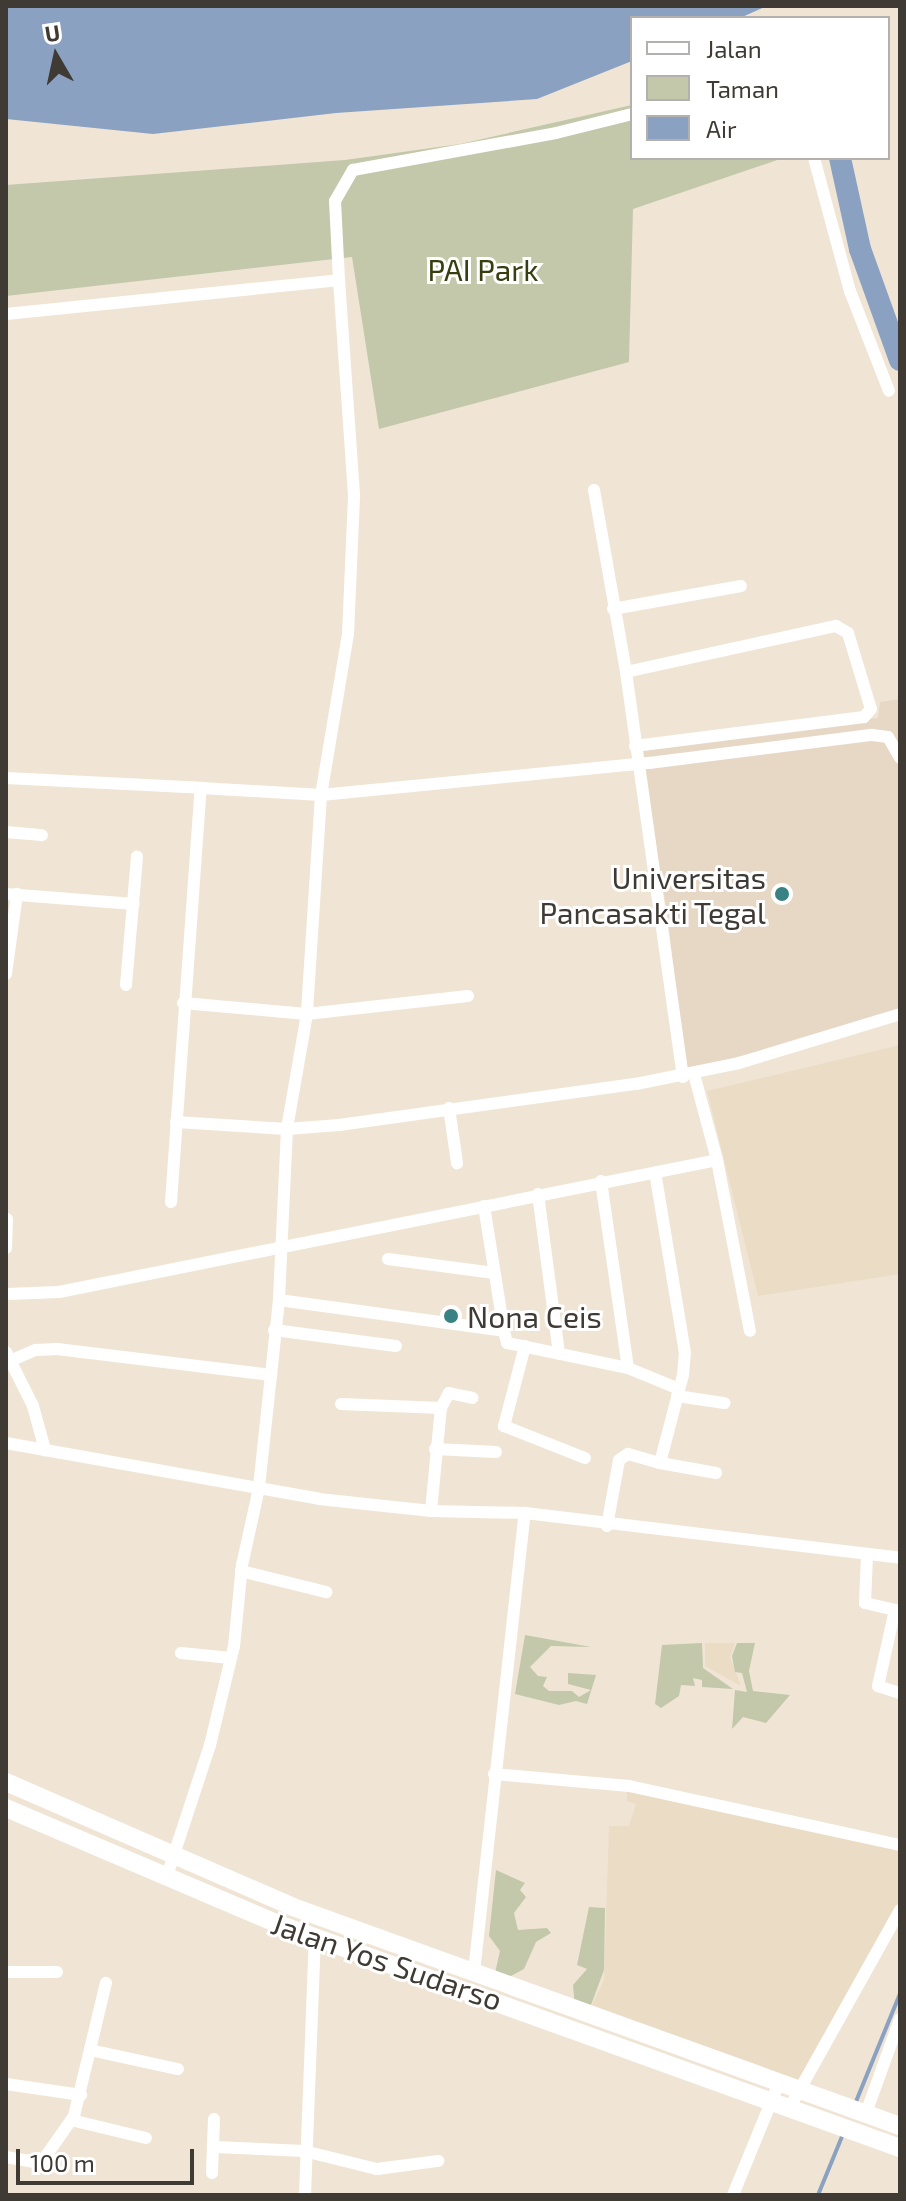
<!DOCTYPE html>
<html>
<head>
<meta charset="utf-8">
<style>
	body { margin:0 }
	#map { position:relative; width:906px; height:2201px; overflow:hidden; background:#f0e5d5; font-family:"Exo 2",sans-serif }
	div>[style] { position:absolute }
	.built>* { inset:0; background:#ebdcc5 }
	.education>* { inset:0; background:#e7d7c5 }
	.green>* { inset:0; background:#c2c8a9 }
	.water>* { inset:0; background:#8aa1c2 }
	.stream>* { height:4px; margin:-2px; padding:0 2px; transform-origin:2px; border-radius:2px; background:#8aa1c2 }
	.river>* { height:22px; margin:-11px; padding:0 11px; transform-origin:11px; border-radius:11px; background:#8aa1c2 }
	.minor>* { height:12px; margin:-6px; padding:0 6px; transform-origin:6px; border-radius:6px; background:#fff }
	.highway>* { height:18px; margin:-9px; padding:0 9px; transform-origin:9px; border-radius:9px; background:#fff }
	.dots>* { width:22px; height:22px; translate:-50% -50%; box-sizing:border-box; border:4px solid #fff; border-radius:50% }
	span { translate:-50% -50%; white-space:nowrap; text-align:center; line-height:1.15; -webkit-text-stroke:6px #fff; paint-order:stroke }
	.park-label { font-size:30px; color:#383e0f }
	.poi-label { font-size:30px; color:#3f3b34 }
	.right { translate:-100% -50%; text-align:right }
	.left { translate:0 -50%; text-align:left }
	.street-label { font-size:30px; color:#3f3b34 }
	.frame { position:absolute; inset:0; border:8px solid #3f3b34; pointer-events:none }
	.legend { position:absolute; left:630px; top:16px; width:260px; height:144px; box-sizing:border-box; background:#fff; border:2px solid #b2b1ae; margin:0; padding:10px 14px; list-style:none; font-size:24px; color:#3f3b34 }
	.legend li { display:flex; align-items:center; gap:16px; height:40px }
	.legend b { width:40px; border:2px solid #b2b1ae }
	.north { position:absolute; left:16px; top:16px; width:80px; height:80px; -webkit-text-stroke:6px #fff; paint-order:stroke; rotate:351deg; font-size:22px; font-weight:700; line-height:32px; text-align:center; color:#3f3b34 }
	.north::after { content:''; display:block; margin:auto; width:28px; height:36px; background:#3f3b34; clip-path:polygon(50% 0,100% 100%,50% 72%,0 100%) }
	.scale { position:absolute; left:16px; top:2149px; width:178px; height:36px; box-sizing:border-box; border:4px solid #3f3b34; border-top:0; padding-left:10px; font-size:24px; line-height:28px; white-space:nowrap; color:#3f3b34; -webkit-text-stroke:6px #fff; paint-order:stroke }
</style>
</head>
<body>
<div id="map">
	<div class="built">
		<i style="clip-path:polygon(900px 1045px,900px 1274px,758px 1296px,707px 1091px)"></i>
		<i style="clip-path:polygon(705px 1643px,735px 1643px,730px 1657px,741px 1686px,705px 1666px)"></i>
		<i style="clip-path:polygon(627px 1791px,900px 1845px,900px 1909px,797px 2090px,588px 2013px,604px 1980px,609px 1826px,629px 1826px,636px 1804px,627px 1801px)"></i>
	</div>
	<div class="education">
		<i style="clip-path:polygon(900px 699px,900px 1008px,805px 1040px,685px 1070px,668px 919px,640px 749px,878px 718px,880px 702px)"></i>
	</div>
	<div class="green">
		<i style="clip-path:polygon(632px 105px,632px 158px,783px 158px,633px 209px,629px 362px,379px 429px,352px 257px,6px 296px,6px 185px,345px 160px,460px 144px)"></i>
		<i style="clip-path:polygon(525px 1635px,591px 1647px,551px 1646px,530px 1667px,538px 1676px,547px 1677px,543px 1686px,549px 1691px,572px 1691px,579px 1697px,591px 1690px,568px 1684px,568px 1673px,596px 1675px,587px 1704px,576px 1701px,559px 1705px,515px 1694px)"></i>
		<i style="clip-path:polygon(702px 1643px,703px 1668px,733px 1689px,702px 1687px,702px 1680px,693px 1678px,695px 1686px,681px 1685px,679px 1696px,661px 1708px,655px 1704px,662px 1645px)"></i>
		<i style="clip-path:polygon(737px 1643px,755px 1643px,749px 1671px,753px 1691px,790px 1695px,766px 1723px,743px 1717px,732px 1729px,735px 1690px,747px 1692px,742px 1673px,735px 1672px,732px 1656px)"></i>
		<i style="clip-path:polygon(496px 1870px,525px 1883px,520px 1890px,526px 1897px,514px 1913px,518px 1930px,547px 1928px,551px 1933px,536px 1942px,524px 1969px,505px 1979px,495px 1973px,500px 1951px,489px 1936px)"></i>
		<i style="clip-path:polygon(589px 1907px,605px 1908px,604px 1970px,588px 2013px,575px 2008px,573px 1985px,587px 1969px,577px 1965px)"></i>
	</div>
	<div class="water">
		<i style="clip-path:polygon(6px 6px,767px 6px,740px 18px,632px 18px,632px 61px,537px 99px,336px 113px,153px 134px,6px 119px)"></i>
	</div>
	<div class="stream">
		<i style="left:855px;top:2104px;width:119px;rotate:-67.8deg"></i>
		<i style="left:818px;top:2195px;width:66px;rotate:-67.7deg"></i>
	</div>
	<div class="river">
		<i style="left:840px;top:158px;width:93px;rotate:77.6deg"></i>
		<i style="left:860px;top:249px;width:118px;rotate:70.2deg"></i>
	</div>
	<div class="minor">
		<i style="left:814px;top:158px;width:138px;rotate:74.9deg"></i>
		<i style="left:850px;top:291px;width:107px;rotate:68.7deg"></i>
		<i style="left:339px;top:280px;width:79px;rotate:-92.9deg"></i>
		<i style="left:335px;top:201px;width:36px;rotate:-60deg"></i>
		<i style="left:353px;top:170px;width:206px;rotate:-10.3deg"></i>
		<i style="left:556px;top:133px;width:78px;rotate:-14deg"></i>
		<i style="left:6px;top:314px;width:335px;rotate:-5.8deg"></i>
		<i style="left:339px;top:280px;width:218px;rotate:86deg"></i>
		<i style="left:354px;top:497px;width:137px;rotate:92.5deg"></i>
		<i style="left:348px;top:634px;width:163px;rotate:99.5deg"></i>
		<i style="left:321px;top:795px;width:219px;rotate:93.7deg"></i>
		<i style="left:307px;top:1014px;width:117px;rotate:99.9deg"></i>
		<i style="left:287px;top:1129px;width:171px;rotate:92.7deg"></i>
		<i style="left:279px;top:1300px;width:189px;rotate:96.1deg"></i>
		<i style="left:259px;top:1488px;width:79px;rotate:102.4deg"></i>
		<i style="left:242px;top:1565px;width:81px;rotate:95.6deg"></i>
		<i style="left:234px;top:1646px;width:102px;rotate:103.6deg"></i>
		<i style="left:210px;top:1745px;width:138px;rotate:108.2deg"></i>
		<i style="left:594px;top:490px;width:185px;rotate:80deg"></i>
		<i style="left:626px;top:672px;width:409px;rotate:82deg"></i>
		<i style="left:613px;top:609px;width:130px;rotate:-10.2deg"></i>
		<i style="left:626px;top:672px;width:215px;rotate:-12.4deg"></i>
		<i style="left:836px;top:626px;width:14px;rotate:30deg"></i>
		<i style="left:848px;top:633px;width:79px;rotate:73.2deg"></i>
		<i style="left:871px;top:709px;width:11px;rotate:131deg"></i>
		<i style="left:864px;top:717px;width:231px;rotate:172.8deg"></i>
		<i style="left:6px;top:778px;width:195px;rotate:2.9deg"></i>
		<i style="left:6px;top:832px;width:36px;rotate:5deg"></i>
		<i style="left:6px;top:894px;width:128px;rotate:4.5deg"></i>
		<i style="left:6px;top:974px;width:81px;rotate:-82.2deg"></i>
		<i style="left:126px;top:985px;width:129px;rotate:-85.1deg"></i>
		<i style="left:183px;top:1003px;width:124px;rotate:5.1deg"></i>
		<i style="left:307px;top:1014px;width:162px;rotate:-6.4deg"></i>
		<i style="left:694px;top:1074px;width:89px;rotate:75deg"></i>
		<i style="left:717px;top:1160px;width:174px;rotate:79.1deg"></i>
		<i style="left:449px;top:1108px;width:56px;rotate:81.7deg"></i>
		<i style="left:176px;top:1122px;width:111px;rotate:3.6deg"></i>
		<i style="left:287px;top:1129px;width:52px;rotate:-4.4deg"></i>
		<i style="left:339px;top:1125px;width:300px;rotate:-7.9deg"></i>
		<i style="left:636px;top:1084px;width:105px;rotate:-11.5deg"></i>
		<i style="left:739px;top:1063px;width:168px;rotate:-16.9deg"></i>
		<i style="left:601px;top:1181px;width:189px;rotate:81.8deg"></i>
		<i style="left:538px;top:1194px;width:161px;rotate:82.5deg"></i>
		<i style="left:171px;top:1202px;width:415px;rotate:-85.9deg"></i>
		<i style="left:201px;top:788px;width:120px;rotate:3.3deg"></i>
		<i style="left:321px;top:795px;width:330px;rotate:-5.6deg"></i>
		<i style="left:649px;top:763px;width:225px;rotate:-7.2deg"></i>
		<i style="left:872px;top:735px;width:16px;rotate:7deg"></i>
		<i style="left:888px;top:737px;width:24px;rotate:60deg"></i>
		<i style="left:484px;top:1206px;width:127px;rotate:80.9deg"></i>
		<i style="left:6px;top:1248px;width:29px;rotate:-88deg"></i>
		<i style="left:388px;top:1259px;width:107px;rotate:7.5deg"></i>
		<i style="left:6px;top:1294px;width:53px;rotate:-2.2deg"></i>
		<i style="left:59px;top:1292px;width:671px;rotate:-11.34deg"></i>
		<i style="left:279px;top:1300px;width:227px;rotate:7.8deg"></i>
		<i style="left:504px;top:1331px;width:12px;rotate:76deg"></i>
		<i style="left:507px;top:1343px;width:124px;rotate:11.7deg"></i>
		<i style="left:628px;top:1368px;width:55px;rotate:22.4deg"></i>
		<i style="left:274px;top:1330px;width:123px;rotate:7.5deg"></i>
		<i style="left:525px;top:1346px;width:83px;rotate:104.7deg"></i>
		<i style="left:504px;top:1426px;width:87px;rotate:21.6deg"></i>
		<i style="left:6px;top:1352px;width:60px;rotate:63.4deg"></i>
		<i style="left:33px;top:1406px;width:46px;rotate:74.7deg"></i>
		<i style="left:12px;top:1360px;width:26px;rotate:-23deg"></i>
		<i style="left:36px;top:1350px;width:21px;rotate:-3deg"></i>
		<i style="left:57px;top:1349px;width:216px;rotate:6.9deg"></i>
		<i style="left:677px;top:1396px;width:48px;rotate:8.5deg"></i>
		<i style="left:341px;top:1404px;width:100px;rotate:2.3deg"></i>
		<i style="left:441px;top:1408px;width:17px;rotate:-62deg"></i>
		<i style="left:449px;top:1393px;width:24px;rotate:12deg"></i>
		<i style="left:6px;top:1443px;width:318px;rotate:10.1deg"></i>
		<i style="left:319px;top:1499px;width:113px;rotate:6.1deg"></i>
		<i style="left:431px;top:1511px;width:94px;rotate:1.2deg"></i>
		<i style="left:525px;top:1513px;width:378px;rotate:6.8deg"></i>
		<i style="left:435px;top:1449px;width:61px;rotate:2.8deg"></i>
		<i style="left:660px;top:1463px;width:57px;rotate:10.1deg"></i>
		<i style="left:431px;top:1511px;width:103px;rotate:-84.5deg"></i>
		<i style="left:607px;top:1526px;width:67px;rotate:-79.7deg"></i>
		<i style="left:619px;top:1460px;width:11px;rotate:-34deg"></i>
		<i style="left:628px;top:1454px;width:33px;rotate:16deg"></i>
		<i style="left:660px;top:1463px;width:91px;rotate:-75.4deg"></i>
		<i style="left:683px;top:1375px;width:22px;rotate:-85deg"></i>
		<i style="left:685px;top:1353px;width:183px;rotate:-99.4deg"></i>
		<i style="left:867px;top:1555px;width:48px;rotate:92.4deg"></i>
		<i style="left:865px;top:1603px;width:36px;rotate:13deg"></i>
		<i style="left:241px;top:1571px;width:88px;rotate:13.9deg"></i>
		<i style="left:895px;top:1610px;width:78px;rotate:102.6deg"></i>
		<i style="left:878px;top:1686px;width:23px;rotate:18deg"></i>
		<i style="left:181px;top:1653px;width:50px;rotate:5.7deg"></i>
		<i style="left:494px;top:1774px;width:136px;rotate:5.1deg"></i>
		<i style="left:629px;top:1786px;width:277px;rotate:12.3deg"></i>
		<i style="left:6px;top:1972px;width:51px"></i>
		<i style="left:474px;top:1972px;width:462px;rotate:-83.7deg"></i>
		<i style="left:90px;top:2050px;width:90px;rotate:12.2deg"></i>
		<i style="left:6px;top:2084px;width:76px;rotate:8.3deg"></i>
		<i style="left:790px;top:2107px;width:226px;rotate:-60.8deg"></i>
		<i style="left:866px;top:2113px;width:100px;rotate:-70.1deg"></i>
		<i style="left:71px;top:2120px;width:77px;rotate:13.5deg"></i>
		<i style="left:214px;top:2147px;width:90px;rotate:2.5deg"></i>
		<i style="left:304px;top:2151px;width:75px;rotate:13.9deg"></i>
		<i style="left:377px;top:2169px;width:62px;rotate:-7.5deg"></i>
		<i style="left:6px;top:2157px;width:36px;rotate:10deg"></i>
		<i style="left:41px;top:2163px;width:57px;rotate:-54.9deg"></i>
		<i style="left:74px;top:2116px;width:137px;rotate:-76.5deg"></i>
		<i style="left:212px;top:2173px;width:54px;rotate:-87.9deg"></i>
		<i style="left:305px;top:2195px;width:260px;rotate:-87.8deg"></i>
		<i style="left:733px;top:2195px;width:121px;rotate:-67.7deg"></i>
	</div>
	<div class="highway">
		<i style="left:6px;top:1782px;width:313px;rotate:23.5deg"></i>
		<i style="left:293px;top:1907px;width:645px;rotate:19.84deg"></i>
		<i style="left:6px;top:1808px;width:296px;rotate:23.1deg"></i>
		<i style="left:278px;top:1924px;width:661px;rotate:19.81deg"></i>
	</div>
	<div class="dots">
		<i style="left:782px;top:894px;background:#398283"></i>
		<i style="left:451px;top:1316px;background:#398283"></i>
	</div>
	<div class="park-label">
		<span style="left:483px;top:269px">PAI Park</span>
	</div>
	<div class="poi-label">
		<span class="right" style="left:766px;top:894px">Universitas<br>Pancasakti Tegal</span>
		<span class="left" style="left:467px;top:1316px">Nona Ceis</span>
	</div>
	<div class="street-label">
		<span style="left:387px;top:1961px;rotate:19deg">Jalan Yos Sudarso</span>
	</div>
	<div class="frame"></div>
	<ul class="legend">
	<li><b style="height:10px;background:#fff"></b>Jalan</li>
	<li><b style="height:22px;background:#c2c8a9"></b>Taman</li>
	<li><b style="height:22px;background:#8aa1c2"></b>Air</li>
	</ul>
	<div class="north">U</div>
	<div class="scale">100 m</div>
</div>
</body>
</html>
